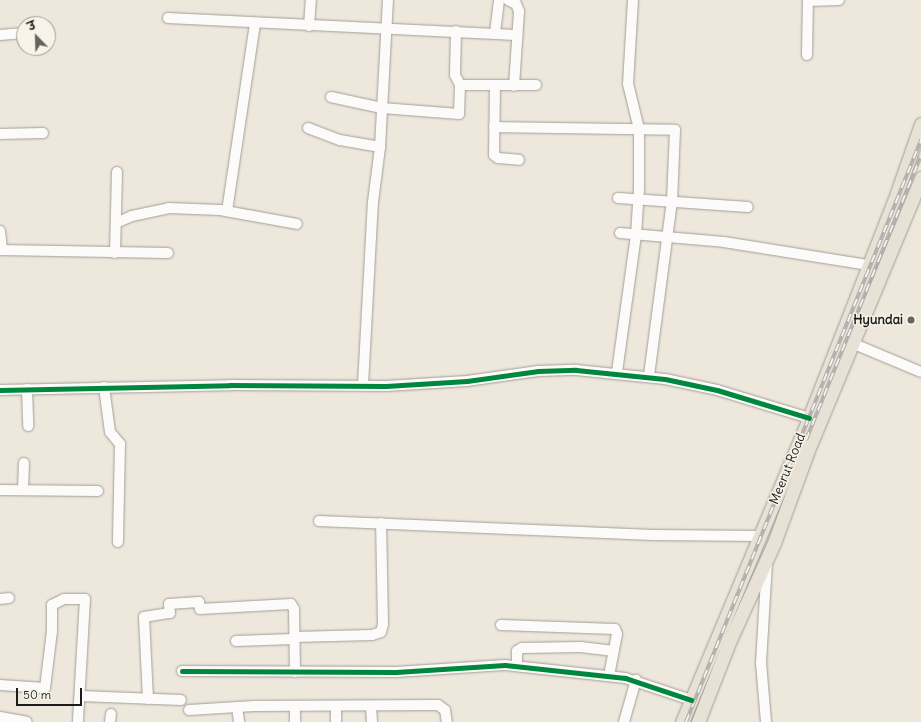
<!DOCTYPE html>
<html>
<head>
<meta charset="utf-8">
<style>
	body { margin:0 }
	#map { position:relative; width:921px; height:722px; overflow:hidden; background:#ede7dc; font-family:Delius,"Playpen Sans Deva",sans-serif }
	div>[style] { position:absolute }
	.roads { filter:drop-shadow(0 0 1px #a29e98) drop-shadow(0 0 1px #a29e98) }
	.minor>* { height:10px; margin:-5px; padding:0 5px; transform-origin:5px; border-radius:5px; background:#fcfbfa }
	.major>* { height:13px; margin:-6.5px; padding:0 6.5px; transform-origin:6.5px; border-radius:6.5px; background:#e8e2d6 }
	.rail>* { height:4px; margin-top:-2px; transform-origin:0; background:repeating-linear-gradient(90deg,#f7f3e8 0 8px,#afaeac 0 16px); box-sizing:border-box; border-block:1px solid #afaeac }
	.cycleway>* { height:5px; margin:-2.5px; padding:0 2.5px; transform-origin:2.5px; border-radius:2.5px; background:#00873e }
	.dots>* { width:11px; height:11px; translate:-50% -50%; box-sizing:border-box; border:2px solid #f7f3e8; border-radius:50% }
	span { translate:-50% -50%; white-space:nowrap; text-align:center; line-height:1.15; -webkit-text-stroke:3px #f7f3e8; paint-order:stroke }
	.poi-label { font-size:13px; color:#1c1c1c; font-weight:700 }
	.right { translate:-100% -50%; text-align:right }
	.street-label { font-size:13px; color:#1c1c1c }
	.north { position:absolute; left:16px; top:16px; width:40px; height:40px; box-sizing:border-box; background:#f7f3e8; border:1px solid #9f9d96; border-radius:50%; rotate:337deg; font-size:11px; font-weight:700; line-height:16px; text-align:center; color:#1c1c1c }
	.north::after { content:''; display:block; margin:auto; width:14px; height:18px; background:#65635f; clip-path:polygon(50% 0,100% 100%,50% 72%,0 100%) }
	.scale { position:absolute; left:16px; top:688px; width:66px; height:18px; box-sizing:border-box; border:2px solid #1c1c1c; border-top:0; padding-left:5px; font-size:12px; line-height:14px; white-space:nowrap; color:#1c1c1c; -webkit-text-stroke:3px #f7f3e8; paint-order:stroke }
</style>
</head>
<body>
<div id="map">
	<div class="roads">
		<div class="minor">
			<i style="left:508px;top:0;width:9px;rotate:27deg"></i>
			<i style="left:516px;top:4px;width:8px;rotate:67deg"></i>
			<i style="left:519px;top:11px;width:75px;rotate:93.8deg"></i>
			<i style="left:808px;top:1px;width:31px;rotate:-2deg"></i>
			<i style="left:168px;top:18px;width:350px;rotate:2.8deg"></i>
			<i style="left:309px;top:26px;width:26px;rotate:-86deg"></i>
			<i style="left:456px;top:31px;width:44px;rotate:91.3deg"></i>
			<i style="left:455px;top:75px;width:11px;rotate:63deg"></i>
			<i style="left:460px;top:85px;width:76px"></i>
			<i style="left:495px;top:33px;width:33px;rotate:-83deg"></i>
			<i style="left:0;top:35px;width:24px;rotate:-5deg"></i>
			<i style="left:807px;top:55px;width:55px;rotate:-89deg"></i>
			<i style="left:495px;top:86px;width:69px;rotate:90.8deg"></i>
			<i style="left:494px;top:155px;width:5px;rotate:37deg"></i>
			<i style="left:498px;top:158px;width:21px;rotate:5deg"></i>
			<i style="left:331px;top:97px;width:52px;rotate:12.2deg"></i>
			<i style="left:382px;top:108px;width:77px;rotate:4.5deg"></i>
			<i style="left:459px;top:114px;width:29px;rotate:-88deg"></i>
			<i style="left:494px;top:127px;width:181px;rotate:0.9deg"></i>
			<i style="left:675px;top:130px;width:71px;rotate:92.4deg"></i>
			<i style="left:672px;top:201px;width:177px;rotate:97.5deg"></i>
			<i style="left:308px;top:128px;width:34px;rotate:21deg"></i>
			<i style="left:340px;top:140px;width:41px;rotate:9.9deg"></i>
			<i style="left:0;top:134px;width:43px;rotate:-1.3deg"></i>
			<i style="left:618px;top:198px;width:130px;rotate:4deg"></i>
			<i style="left:227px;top:211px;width:189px;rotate:-81.5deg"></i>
			<i style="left:116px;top:223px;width:17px;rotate:-24deg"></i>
			<i style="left:132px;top:216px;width:38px;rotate:-12deg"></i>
			<i style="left:169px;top:208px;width:51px;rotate:2.2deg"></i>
			<i style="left:220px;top:210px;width:78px;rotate:10.3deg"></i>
			<i style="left:0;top:231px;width:19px;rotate:84deg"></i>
			<i style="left:620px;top:233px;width:104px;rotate:4.9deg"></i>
			<i style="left:724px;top:242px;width:145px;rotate:9.1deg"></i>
			<i style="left:0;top:250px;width:168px;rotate:1deg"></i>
			<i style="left:115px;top:253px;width:81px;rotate:-88.6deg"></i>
			<i style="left:852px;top:343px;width:75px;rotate:22.8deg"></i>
			<i style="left:617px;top:372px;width:138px;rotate:-82.1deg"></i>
			<i style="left:636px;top:235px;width:47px;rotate:-86.3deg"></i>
			<i style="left:639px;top:188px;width:59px;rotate:-90deg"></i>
			<i style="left:639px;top:129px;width:46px;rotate:-103.7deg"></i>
			<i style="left:628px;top:84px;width:84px;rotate:-86.6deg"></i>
			<i style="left:363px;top:385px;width:183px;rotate:-86.9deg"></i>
			<i style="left:373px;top:202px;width:55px;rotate:-82.7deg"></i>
			<i style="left:380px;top:147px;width:147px;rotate:-86.9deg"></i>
			<i style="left:104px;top:387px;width:45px;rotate:82.4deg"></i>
			<i style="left:110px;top:432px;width:16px;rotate:50deg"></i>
			<i style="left:120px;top:444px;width:98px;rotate:91.2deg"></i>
			<i style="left:27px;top:389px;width:37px;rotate:88deg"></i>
			<i style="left:0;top:390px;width:230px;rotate:-1.2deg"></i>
			<i style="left:230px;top:385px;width:156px;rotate:0.4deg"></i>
			<i style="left:386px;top:386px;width:81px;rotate:-3.5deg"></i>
			<i style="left:467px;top:381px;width:72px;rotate:-8deg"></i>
			<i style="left:538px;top:371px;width:38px;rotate:-2deg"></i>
			<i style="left:576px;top:370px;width:89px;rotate:5.8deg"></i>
			<i style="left:665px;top:379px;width:53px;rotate:11.9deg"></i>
			<i style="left:717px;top:390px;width:96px;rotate:16.9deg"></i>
			<i style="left:0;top:490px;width:98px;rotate:0.6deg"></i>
			<i style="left:23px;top:490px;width:27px;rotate:-88deg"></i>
			<i style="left:319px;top:521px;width:334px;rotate:2.4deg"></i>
			<i style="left:653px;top:535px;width:108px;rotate:0.5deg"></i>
			<i style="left:0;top:599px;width:9px;rotate:-6deg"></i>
			<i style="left:501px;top:625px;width:114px;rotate:2deg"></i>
			<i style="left:615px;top:629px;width:5px;rotate:68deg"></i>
			<i style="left:617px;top:634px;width:43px;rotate:100.8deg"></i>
			<i style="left:294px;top:637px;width:78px;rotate:-1.5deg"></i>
			<i style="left:372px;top:635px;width:9px;rotate:-18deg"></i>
			<i style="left:381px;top:632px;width:8px;rotate:-76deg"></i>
			<i style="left:383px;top:624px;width:101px;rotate:-91.1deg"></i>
			<i style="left:236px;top:641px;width:58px;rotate:-2deg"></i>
			<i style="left:517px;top:666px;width:15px;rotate:-90deg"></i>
			<i style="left:517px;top:651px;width:6px;rotate:-31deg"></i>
			<i style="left:522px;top:648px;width:59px;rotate:-1deg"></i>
			<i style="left:581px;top:647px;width:33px;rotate:7deg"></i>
			<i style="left:182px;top:671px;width:214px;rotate:0.3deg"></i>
			<i style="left:396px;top:672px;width:109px;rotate:-3.7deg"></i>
			<i style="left:505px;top:665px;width:121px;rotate:6.2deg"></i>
			<i style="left:625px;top:678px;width:70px;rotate:18.4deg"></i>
			<i style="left:0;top:685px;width:45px;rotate:3.8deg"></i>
			<i style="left:45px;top:688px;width:57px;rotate:-83deg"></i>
			<i style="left:52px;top:631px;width:26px;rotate:-90deg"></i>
			<i style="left:52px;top:605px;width:13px;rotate:-27deg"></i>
			<i style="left:64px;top:599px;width:21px"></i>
			<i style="left:85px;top:599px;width:123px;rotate:93.3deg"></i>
			<i style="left:81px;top:696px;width:100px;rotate:2.3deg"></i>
			<i style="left:148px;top:699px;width:82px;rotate:-92.8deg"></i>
			<i style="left:144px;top:617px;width:26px;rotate:-9deg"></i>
			<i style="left:170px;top:613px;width:9px;rotate:-96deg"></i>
			<i style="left:169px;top:604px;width:30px;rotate:-4deg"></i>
			<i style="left:199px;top:602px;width:7px;rotate:82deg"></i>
			<i style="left:200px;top:609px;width:91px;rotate:-3.1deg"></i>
			<i style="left:291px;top:604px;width:6px;rotate:59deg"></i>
			<i style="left:294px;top:609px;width:63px;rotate:89.1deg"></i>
			<i style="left:237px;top:707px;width:15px;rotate:82deg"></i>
			<i style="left:336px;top:707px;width:15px;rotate:90deg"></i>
			<i style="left:371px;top:707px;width:15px;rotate:86deg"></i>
			<i style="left:189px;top:710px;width:65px;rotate:-3.5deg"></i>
			<i style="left:254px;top:706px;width:184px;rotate:-0.3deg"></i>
			<i style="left:438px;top:705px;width:9px;rotate:36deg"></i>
			<i style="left:445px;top:710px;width:12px;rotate:81deg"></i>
			<i style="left:0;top:717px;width:27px;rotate:10deg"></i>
			<i style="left:110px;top:722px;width:8px;rotate:-83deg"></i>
			<i style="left:295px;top:722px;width:15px;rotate:-90deg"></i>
			<i style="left:624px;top:722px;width:44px;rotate:-74.1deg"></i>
			<i style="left:766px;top:722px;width:59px;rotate:-94.8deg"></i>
			<i style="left:761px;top:663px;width:101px;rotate:-86.6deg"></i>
		</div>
		<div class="major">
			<i style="left:682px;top:722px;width:329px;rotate:-67.3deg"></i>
			<i style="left:809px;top:418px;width:242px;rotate:-68.6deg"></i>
			<i style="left:897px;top:193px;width:73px;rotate:-70.8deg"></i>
			<i style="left:698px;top:722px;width:88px;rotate:-68.7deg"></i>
			<i style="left:730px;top:640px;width:107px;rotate:-65.6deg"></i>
			<i style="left:774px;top:543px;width:99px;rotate:-69.9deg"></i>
			<i style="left:808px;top:450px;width:295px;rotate:-67.4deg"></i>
		</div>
	</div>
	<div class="rail">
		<i style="left:806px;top:440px;width:306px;rotate:-68deg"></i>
		<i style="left:686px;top:722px;width:628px;rotate:-68.01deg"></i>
	</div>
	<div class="cycleway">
		<i style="left:0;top:390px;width:230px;rotate:-1.2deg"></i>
		<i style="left:230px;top:385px;width:156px;rotate:0.4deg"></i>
		<i style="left:386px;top:386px;width:81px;rotate:-3.5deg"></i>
		<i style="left:467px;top:381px;width:72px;rotate:-8deg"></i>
		<i style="left:538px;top:371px;width:38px;rotate:-2deg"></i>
		<i style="left:576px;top:370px;width:89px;rotate:5.8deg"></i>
		<i style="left:665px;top:379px;width:53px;rotate:11.9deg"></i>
		<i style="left:717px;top:390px;width:96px;rotate:16.9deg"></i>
		<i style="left:182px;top:671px;width:214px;rotate:0.3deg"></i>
		<i style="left:396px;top:672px;width:109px;rotate:-3.7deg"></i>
		<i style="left:505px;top:665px;width:121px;rotate:6.2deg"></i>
		<i style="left:625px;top:678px;width:70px;rotate:18.4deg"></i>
	</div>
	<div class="dots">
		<i style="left:911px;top:320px;background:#65635f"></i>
	</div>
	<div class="poi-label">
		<span class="right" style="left:903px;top:320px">Hyundai</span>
	</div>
	<div class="street-label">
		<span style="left:788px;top:469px;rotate:-68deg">Meerut Road</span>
	</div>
	<div class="north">उ</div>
	<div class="scale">50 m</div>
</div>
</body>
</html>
